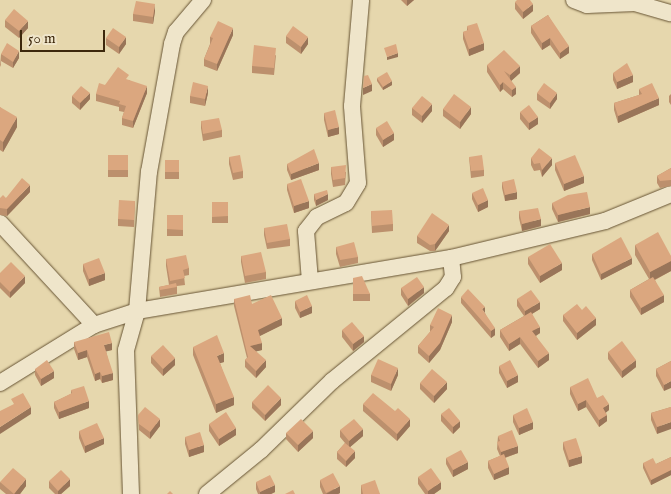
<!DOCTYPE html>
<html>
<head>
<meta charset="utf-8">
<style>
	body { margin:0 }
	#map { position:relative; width:671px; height:494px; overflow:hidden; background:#e6d7ad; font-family:"IM FELL English",serif }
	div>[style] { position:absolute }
	.roads { filter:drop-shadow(0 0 1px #675434) drop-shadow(0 0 1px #675434) }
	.minor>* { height:16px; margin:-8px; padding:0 8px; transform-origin:8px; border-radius:8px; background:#efe5ca }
	.wall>* { inset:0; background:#bc906d }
	.shaded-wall>* { inset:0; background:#997559 }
	.building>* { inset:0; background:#dba77f }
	span { translate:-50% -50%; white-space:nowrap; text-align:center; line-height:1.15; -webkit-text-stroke:4.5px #efe5ca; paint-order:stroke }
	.scale { position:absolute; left:20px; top:30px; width:85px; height:22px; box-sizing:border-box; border:2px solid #3d280c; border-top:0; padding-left:6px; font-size:15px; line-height:18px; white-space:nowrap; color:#3d280c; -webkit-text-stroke:4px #efe5ca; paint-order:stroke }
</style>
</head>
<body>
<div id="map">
	<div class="roads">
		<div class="minor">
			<i style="left:574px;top:0;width:14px;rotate:21deg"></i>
			<i style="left:587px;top:5px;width:48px;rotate:-2.4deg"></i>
			<i style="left:635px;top:3px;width:37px;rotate:16deg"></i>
			<i style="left:0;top:223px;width:139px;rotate:47.3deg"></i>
			<i style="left:310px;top:281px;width:50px;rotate:-94.6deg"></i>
			<i style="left:306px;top:231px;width:18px;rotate:-52deg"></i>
			<i style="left:317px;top:217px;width:32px;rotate:-26deg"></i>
			<i style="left:346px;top:203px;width:23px;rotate:-59deg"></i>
			<i style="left:358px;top:183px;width:77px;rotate:-94.5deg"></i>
			<i style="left:352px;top:106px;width:106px;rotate:-85.1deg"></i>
			<i style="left:0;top:383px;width:110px;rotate:-31.7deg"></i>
			<i style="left:94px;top:325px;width:45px;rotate:-18deg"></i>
			<i style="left:137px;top:311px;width:318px;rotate:-9.6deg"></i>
			<i style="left:451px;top:258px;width:158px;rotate:-13.5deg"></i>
			<i style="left:605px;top:221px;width:71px;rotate:-22.2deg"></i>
			<i style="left:131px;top:494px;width:144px;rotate:-92deg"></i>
			<i style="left:126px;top:350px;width:41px;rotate:-74.2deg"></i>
			<i style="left:137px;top:311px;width:140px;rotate:-85.1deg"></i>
			<i style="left:149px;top:172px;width:130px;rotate:-79.8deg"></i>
			<i style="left:172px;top:44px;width:13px;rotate:-72deg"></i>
			<i style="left:176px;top:32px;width:42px;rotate:-49.8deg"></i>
			<i style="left:207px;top:494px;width:70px;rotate:-39.2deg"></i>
			<i style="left:261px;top:450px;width:99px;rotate:-44.2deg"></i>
			<i style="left:332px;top:381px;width:147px;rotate:-39.2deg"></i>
			<i style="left:446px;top:288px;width:13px;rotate:-58deg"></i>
			<i style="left:453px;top:277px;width:19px;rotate:-96deg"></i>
		</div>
	</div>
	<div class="wall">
		<i style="clip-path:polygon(401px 0,414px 0,407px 6px)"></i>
		<i style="clip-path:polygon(515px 2px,533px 11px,523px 19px,515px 9px)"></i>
		<i style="clip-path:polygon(155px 11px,153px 24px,133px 21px,133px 14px)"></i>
		<i style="clip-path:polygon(548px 15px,569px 53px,560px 59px,550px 45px,542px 50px,531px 33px,531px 26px)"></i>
		<i style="clip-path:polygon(5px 20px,28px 28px,19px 38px,5px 27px)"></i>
		<i style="clip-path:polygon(467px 26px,484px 50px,469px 56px,463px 39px,463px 32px,467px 31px)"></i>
		<i style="clip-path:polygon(233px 35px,217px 71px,204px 66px,204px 59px,210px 44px,210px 37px)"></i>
		<i style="clip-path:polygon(286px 36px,308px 44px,301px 54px,286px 43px)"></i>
		<i style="clip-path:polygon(106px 38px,126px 44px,119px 54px,106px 45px)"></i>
		<i style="clip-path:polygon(1px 54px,19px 58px,13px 68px,1px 61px,1px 65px,0 67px)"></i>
		<i style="clip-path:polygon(276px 55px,274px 75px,252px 73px,252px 66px)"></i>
		<i style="clip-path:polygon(487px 65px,520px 73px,511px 81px,516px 94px,512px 97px,503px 89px,500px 92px,487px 72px)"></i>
		<i style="clip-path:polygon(613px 73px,633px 82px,617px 89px,613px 80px)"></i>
		<i style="clip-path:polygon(377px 78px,392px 85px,383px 90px,377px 81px)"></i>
		<i style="clip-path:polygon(129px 80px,147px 93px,133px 128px,122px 125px,122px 118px,124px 112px,119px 111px,119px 107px,96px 101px,96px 94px,105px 85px)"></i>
		<i style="clip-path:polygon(639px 89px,659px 105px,618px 123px,614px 110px,614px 103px,639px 95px)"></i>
		<i style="clip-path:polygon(208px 93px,205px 106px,190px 103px,190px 96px)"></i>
		<i style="clip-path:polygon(537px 93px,557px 99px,550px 109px,537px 100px)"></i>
		<i style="clip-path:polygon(671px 94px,671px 105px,669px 102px,669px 96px)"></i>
		<i style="clip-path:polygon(72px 96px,90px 99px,80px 110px,72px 103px)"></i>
		<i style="clip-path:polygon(0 107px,17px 127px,3px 152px,0 150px)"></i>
		<i style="clip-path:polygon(412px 108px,432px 111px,422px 123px,412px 115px)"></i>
		<i style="clip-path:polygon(443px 109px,471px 114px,460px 129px,443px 116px)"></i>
		<i style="clip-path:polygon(520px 112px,538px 124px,529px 130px,520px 119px)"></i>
		<i style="clip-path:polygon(324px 113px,339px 134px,328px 137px,324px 120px)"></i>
		<i style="clip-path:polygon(201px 121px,222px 130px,222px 137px,203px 141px,201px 128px)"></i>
		<i style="clip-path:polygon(376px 128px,394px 140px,383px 147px,376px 135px)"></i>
		<i style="clip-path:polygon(108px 155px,128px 155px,128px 177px,108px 177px)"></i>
		<i style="clip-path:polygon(229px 157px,243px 171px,243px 178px,233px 180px,229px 164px)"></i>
		<i style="clip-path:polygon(469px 157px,484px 170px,484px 176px,471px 178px)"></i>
		<i style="clip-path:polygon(531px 158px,552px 165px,542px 177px,540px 170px,534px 171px,531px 165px)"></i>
		<i style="clip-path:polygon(165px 160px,179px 160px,179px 179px,165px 179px)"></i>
		<i style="clip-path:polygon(555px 163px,584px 183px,564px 191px,555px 170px)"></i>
		<i style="clip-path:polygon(287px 164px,319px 170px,291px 180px,287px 170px)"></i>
		<i style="clip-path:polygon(331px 167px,346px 172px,345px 185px,333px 187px,331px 174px)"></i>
		<i style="clip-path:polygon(671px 168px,671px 186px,660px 188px,657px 183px,657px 176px)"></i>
		<i style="clip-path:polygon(502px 182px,517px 199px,505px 201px,502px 188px)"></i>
		<i style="clip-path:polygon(287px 184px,309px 208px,294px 213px,287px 190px)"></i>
		<i style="clip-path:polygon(30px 192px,7px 216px,0 215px,0 198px,6px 198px)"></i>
		<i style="clip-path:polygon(472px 193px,488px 207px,478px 212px,472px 199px)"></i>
		<i style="clip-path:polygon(314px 194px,328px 200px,316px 206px,314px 200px)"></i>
		<i style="clip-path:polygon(135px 201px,134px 227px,118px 226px,118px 219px)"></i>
		<i style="clip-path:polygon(212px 202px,228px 202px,228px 223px,212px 223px)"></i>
		<i style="clip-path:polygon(552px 203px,590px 214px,558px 222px,552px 209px)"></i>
		<i style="clip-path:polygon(371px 211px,393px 224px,393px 231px,372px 233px)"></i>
		<i style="clip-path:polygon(519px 211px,541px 226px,522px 231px,519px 218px)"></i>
		<i style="clip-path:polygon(183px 215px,183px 236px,167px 236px,167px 229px)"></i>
		<i style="clip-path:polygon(264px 228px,290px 239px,290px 246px,267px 249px,264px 235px)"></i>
		<i style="clip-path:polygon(449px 231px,435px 251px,430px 251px,417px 243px,417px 236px)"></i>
		<i style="clip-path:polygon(635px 245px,671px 256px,671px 271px,655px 280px,664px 302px,641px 315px,630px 297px,630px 290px,649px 279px,635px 255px)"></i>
		<i style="clip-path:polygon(336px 247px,358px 257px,358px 263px,340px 267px,336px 254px)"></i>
		<i style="clip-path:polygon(592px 254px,632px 264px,601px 280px,592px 260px)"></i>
		<i style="clip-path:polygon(241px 256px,266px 272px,266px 279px,245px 283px,241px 262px)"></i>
		<i style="clip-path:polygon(528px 257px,562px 270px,540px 283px,528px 264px)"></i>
		<i style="clip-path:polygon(166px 259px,189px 268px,189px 275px,184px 276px,185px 285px,177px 286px,177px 294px,160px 297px,159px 287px,169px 285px,166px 266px)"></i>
		<i style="clip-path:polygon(83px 264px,105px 280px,89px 286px,83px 271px)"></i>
		<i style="clip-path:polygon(0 273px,25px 283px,10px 298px,0 288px)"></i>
		<i style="clip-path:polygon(353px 278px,370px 294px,370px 301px,353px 301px)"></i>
		<i style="clip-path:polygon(401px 288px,424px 293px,408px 306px,401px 295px)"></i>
		<i style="clip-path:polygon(461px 297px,485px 313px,495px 335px,491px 338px,461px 303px)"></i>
		<i style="clip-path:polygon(234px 299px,252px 304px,282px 325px,259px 336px,262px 350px,256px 351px,266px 367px,256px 378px,245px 367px,245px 360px,247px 358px,234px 306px)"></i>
		<i style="clip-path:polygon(517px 299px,540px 309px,532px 314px,540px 333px,536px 336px,549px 360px,538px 368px,520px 344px,509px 351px,500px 337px,500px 330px,524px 316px,517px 306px)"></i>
		<i style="clip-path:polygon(295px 301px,312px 313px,300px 318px,295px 308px)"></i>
		<i style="clip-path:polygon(582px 310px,596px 325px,577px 340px,563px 321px,563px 315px)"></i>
		<i style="clip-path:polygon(452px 322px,440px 350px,429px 363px,418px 353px,418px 346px,430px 332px,430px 325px)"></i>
		<i style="clip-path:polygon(342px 330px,364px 342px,353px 351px,342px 337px)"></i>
		<i style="clip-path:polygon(74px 342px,112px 350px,106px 351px,113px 380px,102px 383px,100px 379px,95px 381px,87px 357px,78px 360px,74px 349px)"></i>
		<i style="clip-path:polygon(193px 347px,224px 362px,220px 363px,234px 405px,216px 413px,193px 355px)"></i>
		<i style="clip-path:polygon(608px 352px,636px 367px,622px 378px,608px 359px)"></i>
		<i style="clip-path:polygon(151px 356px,175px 365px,163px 376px,151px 363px)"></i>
		<i style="clip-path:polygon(671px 361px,664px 391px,656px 376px,656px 369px)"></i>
		<i style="clip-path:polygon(499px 366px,518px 382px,507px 388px,499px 373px)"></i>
		<i style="clip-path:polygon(35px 369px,54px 378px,41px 386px,35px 375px)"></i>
		<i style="clip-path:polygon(371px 375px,398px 375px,391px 391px,371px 382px)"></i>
		<i style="clip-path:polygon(420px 383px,447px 389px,434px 403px,420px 389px)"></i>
		<i style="clip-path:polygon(570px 387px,597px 398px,609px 410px,606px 412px,607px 421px,599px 427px,586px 407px,578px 411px,570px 394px)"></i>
		<i style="clip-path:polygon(71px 390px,89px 408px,59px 419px,54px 408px,54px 402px,71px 394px)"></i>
		<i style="clip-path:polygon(252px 402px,281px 405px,265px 421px,252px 408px)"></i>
		<i style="clip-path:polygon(363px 404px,410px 426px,397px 441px,363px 411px)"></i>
		<i style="clip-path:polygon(671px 407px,657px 434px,651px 420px,651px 413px)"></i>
		<i style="clip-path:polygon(441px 414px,460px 427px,453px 434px,441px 421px)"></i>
		<i style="clip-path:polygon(138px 415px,160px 426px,150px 439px,139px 430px)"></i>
		<i style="clip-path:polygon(513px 415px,533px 429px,519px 435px,513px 422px)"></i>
		<i style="clip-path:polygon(209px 424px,236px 435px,219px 446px,209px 431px)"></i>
		<i style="clip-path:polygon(340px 430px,363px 436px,350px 447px,355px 458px,346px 467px,337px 459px,337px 452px,345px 443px,340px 437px)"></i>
		<i style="clip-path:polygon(79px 431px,104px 444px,85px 453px,79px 438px)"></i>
		<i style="clip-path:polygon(286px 433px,313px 438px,298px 452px,286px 439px)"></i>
		<i style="clip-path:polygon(498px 436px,518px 453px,505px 458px,509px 474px,494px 480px,488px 468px,488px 461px,500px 456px,497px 449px)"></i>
		<i style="clip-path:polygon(185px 437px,204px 452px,189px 457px,185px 444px)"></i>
		<i style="clip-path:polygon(563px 442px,582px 463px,569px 467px,563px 449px)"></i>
		<i style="clip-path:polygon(671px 457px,671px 475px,651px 485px,643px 468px,643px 463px,656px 464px)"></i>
		<i style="clip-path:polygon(446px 458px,468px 469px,453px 477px,446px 464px)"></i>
		<i style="clip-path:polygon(418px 477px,441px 489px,434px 494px,425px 494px,418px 484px)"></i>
		<i style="clip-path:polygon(320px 480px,340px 493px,338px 494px,323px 494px,320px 487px)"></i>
		<i style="clip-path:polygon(49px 481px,70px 486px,61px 494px,55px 494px,49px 488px)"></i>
		<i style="clip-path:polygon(0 482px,26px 486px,20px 494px,6px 494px,0 489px)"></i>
		<i style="clip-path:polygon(256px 482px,275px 492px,271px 494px,258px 494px,256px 489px)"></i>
		<i style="clip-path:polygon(361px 485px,380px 494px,361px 494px)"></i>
	</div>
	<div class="shaded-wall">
		<i style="clip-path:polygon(407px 0,414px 0,407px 6px)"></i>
		<i style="clip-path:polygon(155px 4px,155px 11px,153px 24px,153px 17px)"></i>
		<i style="clip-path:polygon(533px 4px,533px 11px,523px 19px,523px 12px)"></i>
		<i style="clip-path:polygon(28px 21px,28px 28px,19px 38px,19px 31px)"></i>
		<i style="clip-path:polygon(233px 28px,233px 35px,217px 71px,217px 64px)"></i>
		<i style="clip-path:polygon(126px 37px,126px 44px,119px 54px,119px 47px)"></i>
		<i style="clip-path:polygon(308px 37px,308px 44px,301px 54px,301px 47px)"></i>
		<i style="clip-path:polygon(550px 38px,550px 45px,542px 50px,542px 43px)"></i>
		<i style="clip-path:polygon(484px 43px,484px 50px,469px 56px,469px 49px)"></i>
		<i style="clip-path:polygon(569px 46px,569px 53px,560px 59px,560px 53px)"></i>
		<i style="clip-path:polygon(19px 51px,19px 58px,13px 68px,13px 62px)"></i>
		<i style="clip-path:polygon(398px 53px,398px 57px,387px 60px,387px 57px)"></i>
		<i style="clip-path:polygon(520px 66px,520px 73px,510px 82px,510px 75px)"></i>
		<i style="clip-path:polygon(633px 75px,633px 82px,617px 89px,617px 82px)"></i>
		<i style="clip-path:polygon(392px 81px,392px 85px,383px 90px,383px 87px)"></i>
		<i style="clip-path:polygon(503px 82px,503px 89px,500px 92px,500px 85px)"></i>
		<i style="clip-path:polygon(372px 84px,372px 91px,363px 95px,363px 88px)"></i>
		<i style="clip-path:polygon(147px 86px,147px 93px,133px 128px,133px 121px)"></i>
		<i style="clip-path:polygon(208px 86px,208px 93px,205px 106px,205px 99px)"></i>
		<i style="clip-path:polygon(516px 87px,516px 94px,512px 97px,512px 90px)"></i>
		<i style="clip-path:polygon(90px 93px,90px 99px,80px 110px,80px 103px)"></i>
		<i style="clip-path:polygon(557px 93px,557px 99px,550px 109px,550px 103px)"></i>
		<i style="clip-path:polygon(659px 98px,659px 105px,618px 123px,618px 116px)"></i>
		<i style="clip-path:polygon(432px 104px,432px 111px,422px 123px,422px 116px)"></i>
		<i style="clip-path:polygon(471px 107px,471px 114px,460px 129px,460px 122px)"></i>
		<i style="clip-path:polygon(17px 117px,17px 127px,3px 152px,3px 142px)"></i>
		<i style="clip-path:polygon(538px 117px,538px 124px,529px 130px,529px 123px)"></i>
		<i style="clip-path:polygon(339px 127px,339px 134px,328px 137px,328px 130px)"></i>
		<i style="clip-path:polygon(394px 133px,394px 140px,383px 147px,383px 140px)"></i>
		<i style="clip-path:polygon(552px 158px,552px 165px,542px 177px,542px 170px)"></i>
		<i style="clip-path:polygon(319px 163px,319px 170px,291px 180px,291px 174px)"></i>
		<i style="clip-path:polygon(584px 176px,584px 183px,564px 191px,564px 184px)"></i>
		<i style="clip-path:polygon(30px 185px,30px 192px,7px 216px,7px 209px)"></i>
		<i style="clip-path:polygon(517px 192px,517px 199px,505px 201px,505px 195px)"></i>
		<i style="clip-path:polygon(328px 194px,328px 200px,316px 206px,316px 200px)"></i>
		<i style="clip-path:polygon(488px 200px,488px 207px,478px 212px,478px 205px)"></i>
		<i style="clip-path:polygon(309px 201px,309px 208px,294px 213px,294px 206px)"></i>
		<i style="clip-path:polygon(590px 207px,590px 214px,558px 222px,558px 215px)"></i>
		<i style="clip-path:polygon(541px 219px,541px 226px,522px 231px,522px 224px)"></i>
		<i style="clip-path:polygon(449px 225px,449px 231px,435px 251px,435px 244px)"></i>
		<i style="clip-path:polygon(632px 258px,632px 264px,601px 280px,601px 274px)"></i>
		<i style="clip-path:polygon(671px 261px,671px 271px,650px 282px,650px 272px)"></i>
		<i style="clip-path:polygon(562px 263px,562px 270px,540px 283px,540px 276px)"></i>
		<i style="clip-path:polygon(105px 273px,105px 280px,89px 286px,89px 279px)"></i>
		<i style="clip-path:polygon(25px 276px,25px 283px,10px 298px,10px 292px)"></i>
		<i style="clip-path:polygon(424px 287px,424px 293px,408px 306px,408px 299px)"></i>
		<i style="clip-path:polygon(664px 295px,664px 302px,641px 315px,641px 308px)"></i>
		<i style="clip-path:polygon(540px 302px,540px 309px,525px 318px,525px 311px)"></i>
		<i style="clip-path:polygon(312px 306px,312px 313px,300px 318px,300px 312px)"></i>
		<i style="clip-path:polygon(485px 307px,485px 313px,482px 309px)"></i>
		<i style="clip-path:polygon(452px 315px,452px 322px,440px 350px,429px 363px,429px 356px)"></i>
		<i style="clip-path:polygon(282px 318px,282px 325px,258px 337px,258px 330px)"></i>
		<i style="clip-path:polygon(596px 318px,596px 325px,577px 340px,577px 333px)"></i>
		<i style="clip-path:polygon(540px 327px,540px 333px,532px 338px,532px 331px)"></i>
		<i style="clip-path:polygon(495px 328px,495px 335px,491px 338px,491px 331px)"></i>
		<i style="clip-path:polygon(364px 336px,364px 342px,353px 351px,353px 344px)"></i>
		<i style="clip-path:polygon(520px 337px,520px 344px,509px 351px,509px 344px)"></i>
		<i style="clip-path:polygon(112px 343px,112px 350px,104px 352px,104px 345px)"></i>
		<i style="clip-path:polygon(262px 343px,262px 350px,250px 353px,250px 346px)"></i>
		<i style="clip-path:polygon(87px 350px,87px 357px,78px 360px,78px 353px)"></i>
		<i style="clip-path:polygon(224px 353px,224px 362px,217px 364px,217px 356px)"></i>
		<i style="clip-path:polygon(549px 353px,549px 360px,538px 368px,538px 361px)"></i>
		<i style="clip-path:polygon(175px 358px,175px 365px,163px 376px,163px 369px)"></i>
		<i style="clip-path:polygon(266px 360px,266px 367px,256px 378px,256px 371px)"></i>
		<i style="clip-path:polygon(636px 360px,636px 367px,622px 378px,622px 371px)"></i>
		<i style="clip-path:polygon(398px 368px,398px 375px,391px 391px,391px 384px)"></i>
		<i style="clip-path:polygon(54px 371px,54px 378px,41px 386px,41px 379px)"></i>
		<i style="clip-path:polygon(100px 372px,100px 379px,95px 381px,95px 374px)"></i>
		<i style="clip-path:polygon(113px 373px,113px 380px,102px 383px,102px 376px)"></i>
		<i style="clip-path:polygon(518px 375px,518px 382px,507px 388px,507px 381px)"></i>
		<i style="clip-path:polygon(671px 381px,671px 388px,664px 391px,664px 385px)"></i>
		<i style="clip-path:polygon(447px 382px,447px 389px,434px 403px,434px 396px)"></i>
		<i style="clip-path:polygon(234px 397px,234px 405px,216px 413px,216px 404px)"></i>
		<i style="clip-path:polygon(281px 398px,281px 405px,265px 421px,265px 415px)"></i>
		<i style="clip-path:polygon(586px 400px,586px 407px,578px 411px,578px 404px)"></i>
		<i style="clip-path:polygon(89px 401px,89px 408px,59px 419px,59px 412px)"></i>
		<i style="clip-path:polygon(609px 404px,609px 410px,603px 415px,603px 408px)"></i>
		<i style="clip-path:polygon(31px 407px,31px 414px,0 434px,0 427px)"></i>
		<i style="clip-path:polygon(607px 415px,607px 421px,599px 427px,599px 420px)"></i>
		<i style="clip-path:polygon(160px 419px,160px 426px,150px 439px,150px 432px)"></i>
		<i style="clip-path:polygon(410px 419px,410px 426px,397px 441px,397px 434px)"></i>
		<i style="clip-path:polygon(460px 421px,460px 427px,453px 434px,453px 427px)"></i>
		<i style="clip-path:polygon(533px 422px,533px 429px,519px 435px,519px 428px)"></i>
		<i style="clip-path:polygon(671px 422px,671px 429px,657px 434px,657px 427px)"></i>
		<i style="clip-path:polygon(236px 428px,236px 435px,219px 446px,219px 439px)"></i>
		<i style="clip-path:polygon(363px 429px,363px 436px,349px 448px,349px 441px)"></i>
		<i style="clip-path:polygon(313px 431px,313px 438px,298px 452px,298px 445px)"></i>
		<i style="clip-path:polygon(104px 438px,104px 444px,85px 453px,85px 446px)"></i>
		<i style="clip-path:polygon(204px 445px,204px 452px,189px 457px,189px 450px)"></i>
		<i style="clip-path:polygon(518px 446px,518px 453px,501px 459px,501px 452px)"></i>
		<i style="clip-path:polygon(355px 451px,355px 458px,346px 467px,346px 461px)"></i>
		<i style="clip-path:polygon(582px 456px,582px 463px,569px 467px,569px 460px)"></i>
		<i style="clip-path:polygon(468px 462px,468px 469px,453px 477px,453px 470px)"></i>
		<i style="clip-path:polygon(509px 467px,509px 474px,494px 480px,494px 474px)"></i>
		<i style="clip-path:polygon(671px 470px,671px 475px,651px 485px,651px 480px)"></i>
		<i style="clip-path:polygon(26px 479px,26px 486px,20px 494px,14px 494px)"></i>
		<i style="clip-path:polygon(70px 479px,70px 486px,61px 494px,58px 494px,58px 491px)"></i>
		<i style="clip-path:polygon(441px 482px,441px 489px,434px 494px,428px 494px,428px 491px)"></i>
		<i style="clip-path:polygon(275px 485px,275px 492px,271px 494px,260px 494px,260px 492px)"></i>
		<i style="clip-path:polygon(340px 486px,340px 493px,338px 494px,326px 494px)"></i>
	</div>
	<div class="building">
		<i style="clip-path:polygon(517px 0,530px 0,533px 4px,523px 12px,515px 2px)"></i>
		<i style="clip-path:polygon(136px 1px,155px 4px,153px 17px,133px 14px)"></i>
		<i style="clip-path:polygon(14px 9px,28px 21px,19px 31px,5px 20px)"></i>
		<i style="clip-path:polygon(548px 15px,569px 46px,560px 53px,550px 38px,542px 43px,531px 26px)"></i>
		<i style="clip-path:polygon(218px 21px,233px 28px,217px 64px,204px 59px,213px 38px,210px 37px)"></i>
		<i style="clip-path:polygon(477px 23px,484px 43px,469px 49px,463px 32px,468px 30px,467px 26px)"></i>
		<i style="clip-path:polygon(293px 26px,308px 37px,301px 47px,286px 36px)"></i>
		<i style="clip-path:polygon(113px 28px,126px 37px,119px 47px,106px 38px)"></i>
		<i style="clip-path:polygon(7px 43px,19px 51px,13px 62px,1px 54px)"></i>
		<i style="clip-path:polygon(396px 44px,398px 53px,387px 57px,384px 48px)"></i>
		<i style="clip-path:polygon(254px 45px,276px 48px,274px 68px,252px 66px)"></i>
		<i style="clip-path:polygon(504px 50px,520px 66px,510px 75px,504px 71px,516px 87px,512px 90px,503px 82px,500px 85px,487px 65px)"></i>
		<i style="clip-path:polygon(627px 63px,633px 75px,617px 82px,613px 73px)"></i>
		<i style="clip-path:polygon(118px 67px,129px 75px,126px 79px,147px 86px,133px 121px,122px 118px,126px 106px,119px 104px,120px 101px,96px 94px,99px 83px,105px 85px)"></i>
		<i style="clip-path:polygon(387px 72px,392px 81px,383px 87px,377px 78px)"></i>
		<i style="clip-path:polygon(368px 75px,372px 84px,363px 88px,364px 76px)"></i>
		<i style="clip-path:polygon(193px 82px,208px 86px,205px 99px,190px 96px)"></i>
		<i style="clip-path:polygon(544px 83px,557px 93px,550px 103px,537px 93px)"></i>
		<i style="clip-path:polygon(652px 83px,659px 98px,618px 116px,614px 103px,642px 94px,639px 89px)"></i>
		<i style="clip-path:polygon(81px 86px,90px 93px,80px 103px,72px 96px)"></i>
		<i style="clip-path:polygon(454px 94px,471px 107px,460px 122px,443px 109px)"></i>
		<i style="clip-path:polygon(422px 96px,432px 104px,422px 116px,412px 108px)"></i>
		<i style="clip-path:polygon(529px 105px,538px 117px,529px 123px,520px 112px)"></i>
		<i style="clip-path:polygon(0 107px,17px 117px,3px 142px,0 140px)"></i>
		<i style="clip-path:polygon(335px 110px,339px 127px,328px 130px,324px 113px)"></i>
		<i style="clip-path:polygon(219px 118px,222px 130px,203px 134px,201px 121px)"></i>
		<i style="clip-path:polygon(387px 121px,394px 133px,383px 140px,376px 128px)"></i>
		<i style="clip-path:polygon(539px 148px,552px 158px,542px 170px,540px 163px,534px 164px,531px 158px)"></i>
		<i style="clip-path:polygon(314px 149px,319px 163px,291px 174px,287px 164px)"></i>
		<i style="clip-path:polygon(108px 155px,128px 155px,128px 170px,108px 170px)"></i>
		<i style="clip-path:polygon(240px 155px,243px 171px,233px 173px,229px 157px)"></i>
		<i style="clip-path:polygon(482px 155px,484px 170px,471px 171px,469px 157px)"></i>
		<i style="clip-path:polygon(575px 155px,584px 176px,564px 184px,555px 163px)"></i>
		<i style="clip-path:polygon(165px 160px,179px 160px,179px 172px,165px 172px)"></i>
		<i style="clip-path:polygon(346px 165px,345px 178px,333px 180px,331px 167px)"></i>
		<i style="clip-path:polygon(671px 168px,671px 180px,660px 181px,657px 176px)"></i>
		<i style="clip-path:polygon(22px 178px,30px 185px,7px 209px,0 208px,0 198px,3px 195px,6px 198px)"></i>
		<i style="clip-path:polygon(301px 179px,309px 201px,294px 206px,287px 184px)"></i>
		<i style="clip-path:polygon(514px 179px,517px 192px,505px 195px,502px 182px)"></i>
		<i style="clip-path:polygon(483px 188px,488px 200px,478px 205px,472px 193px)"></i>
		<i style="clip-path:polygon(327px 190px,328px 194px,316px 200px,314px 194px)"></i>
		<i style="clip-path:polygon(587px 192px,590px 207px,558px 215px,552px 203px,568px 195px)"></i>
		<i style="clip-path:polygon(119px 200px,135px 201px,134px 220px,118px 219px)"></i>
		<i style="clip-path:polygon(212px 202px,228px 202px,228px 216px,212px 217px)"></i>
		<i style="clip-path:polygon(538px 208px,541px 219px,522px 224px,519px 211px)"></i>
		<i style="clip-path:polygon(392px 210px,393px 224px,372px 226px,371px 211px)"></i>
		<i style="clip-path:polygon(432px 213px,449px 225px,435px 244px,430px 245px,417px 236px)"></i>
		<i style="clip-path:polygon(167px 215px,183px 215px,183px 230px,167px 229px)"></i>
		<i style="clip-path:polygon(287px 224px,290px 239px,267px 243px,264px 228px)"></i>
		<i style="clip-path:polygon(658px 232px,671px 256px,671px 261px,650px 272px,635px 245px)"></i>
		<i style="clip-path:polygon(621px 237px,632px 258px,601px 274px,592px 254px)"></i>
		<i style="clip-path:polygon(354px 242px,358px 257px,340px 260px,336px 247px)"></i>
		<i style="clip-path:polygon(550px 244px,562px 263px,540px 276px,528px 257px)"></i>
		<i style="clip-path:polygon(261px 252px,266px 272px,245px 276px,241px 256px)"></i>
		<i style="clip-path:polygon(186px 255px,189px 268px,183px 270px,185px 278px,170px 281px,166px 259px)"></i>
		<i style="clip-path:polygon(99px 258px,105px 273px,89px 279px,83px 264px)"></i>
		<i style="clip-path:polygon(11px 262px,25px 276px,10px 292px,0 282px,0 273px)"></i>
		<i style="clip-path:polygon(362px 276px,370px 294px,353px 294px,353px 278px)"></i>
		<i style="clip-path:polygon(417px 277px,424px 287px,408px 299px,401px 288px)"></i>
		<i style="clip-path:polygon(653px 277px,664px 295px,641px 308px,630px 290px)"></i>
		<i style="clip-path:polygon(176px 283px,177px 287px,160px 290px,159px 287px)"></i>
		<i style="clip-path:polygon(468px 289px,485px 307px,482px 309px,495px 328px,491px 331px,461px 297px)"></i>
		<i style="clip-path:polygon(531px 290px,540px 302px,525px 311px,517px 299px)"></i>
		<i style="clip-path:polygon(250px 295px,252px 304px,271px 295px,282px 318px,258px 330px,262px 343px,250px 346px,266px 360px,256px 371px,245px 360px,248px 357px,234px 299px)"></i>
		<i style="clip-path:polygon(307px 295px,312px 306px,300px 312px,295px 301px)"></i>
		<i style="clip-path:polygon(577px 304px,582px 310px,586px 306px,596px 318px,577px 333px,563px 315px)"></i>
		<i style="clip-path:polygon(438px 308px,452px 315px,440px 343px,429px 356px,418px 346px,434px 327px,430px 325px)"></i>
		<i style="clip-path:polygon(531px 312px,540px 327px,532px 331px,549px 353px,538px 361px,520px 337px,509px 344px,500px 330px)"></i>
		<i style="clip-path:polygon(352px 322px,364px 336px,353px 344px,342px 330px)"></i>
		<i style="clip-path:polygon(109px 332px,112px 343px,104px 345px,113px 373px,102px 376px,100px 372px,95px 374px,87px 350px,78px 353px,74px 342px)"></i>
		<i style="clip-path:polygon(217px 335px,224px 353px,217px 356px,234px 397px,216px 404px,193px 347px)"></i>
		<i style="clip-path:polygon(622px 341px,636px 360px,622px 371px,608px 352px)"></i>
		<i style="clip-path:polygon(163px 345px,175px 358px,163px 369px,151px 356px)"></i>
		<i style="clip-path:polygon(378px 359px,398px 368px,391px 384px,371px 375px)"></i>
		<i style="clip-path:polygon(47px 360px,54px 371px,41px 379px,35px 369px)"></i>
		<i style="clip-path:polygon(510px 360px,518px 375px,507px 381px,499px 366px)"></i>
		<i style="clip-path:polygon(671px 361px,671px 381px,664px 385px,656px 369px)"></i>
		<i style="clip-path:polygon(432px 369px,447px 382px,434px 396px,420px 383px)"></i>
		<i style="clip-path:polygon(588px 378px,597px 398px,603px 395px,609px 404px,603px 408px,607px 415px,599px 420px,586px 400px,578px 404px,570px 387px)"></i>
		<i style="clip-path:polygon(268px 385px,281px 398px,265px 415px,252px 402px)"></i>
		<i style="clip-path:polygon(84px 386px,89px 401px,59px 412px,54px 402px,72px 393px,71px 390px)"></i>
		<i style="clip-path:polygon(23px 393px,31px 407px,0 427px,0 411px,14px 404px,11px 399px)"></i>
		<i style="clip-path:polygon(373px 393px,395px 411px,398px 408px,410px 419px,397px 434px,363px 404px)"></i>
		<i style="clip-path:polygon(145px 407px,160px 419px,150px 432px,139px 424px,138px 415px)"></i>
		<i style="clip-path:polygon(671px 407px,671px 422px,657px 427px,651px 413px)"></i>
		<i style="clip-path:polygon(449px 408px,460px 421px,453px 427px,441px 414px)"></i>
		<i style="clip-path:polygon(527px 408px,533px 422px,519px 428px,513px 415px)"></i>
		<i style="clip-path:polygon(226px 412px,236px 428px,219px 439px,209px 424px)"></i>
		<i style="clip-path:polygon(301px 419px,313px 431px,298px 445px,286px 433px)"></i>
		<i style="clip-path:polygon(354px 419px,363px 429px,349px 441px,340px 430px)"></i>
		<i style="clip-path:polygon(97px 423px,104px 438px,85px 446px,79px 431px)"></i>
		<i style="clip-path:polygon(512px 430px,518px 446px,501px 452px,497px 442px,500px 441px,498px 436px)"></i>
		<i style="clip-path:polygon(200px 432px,204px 445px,189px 450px,185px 437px)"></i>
		<i style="clip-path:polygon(576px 438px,582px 456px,569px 460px,563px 442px)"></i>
		<i style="clip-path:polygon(345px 443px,355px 451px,346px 461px,337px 452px)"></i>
		<i style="clip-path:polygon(461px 450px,468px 462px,453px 470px,446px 458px)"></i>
		<i style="clip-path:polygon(504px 454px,509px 467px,494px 474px,488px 461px)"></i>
		<i style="clip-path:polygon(671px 457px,671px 470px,651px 480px,643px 463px,653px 458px,656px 464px)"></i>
		<i style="clip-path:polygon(13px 468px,26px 479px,14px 494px,0 482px)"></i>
		<i style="clip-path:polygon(431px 468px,441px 482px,428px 491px,418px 477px)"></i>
		<i style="clip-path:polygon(61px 470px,70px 479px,58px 491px,49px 481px)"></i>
		<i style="clip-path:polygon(333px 473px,340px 486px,326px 493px,320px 480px)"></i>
		<i style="clip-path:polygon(270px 475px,275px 485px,260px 492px,256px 482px)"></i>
		<i style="clip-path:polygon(375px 480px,380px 494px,363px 494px,361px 485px)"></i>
		<i style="clip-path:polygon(293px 490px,295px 494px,285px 494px)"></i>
		<i style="clip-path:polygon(170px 491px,173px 494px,167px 494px)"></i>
	</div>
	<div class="scale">50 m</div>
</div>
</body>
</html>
